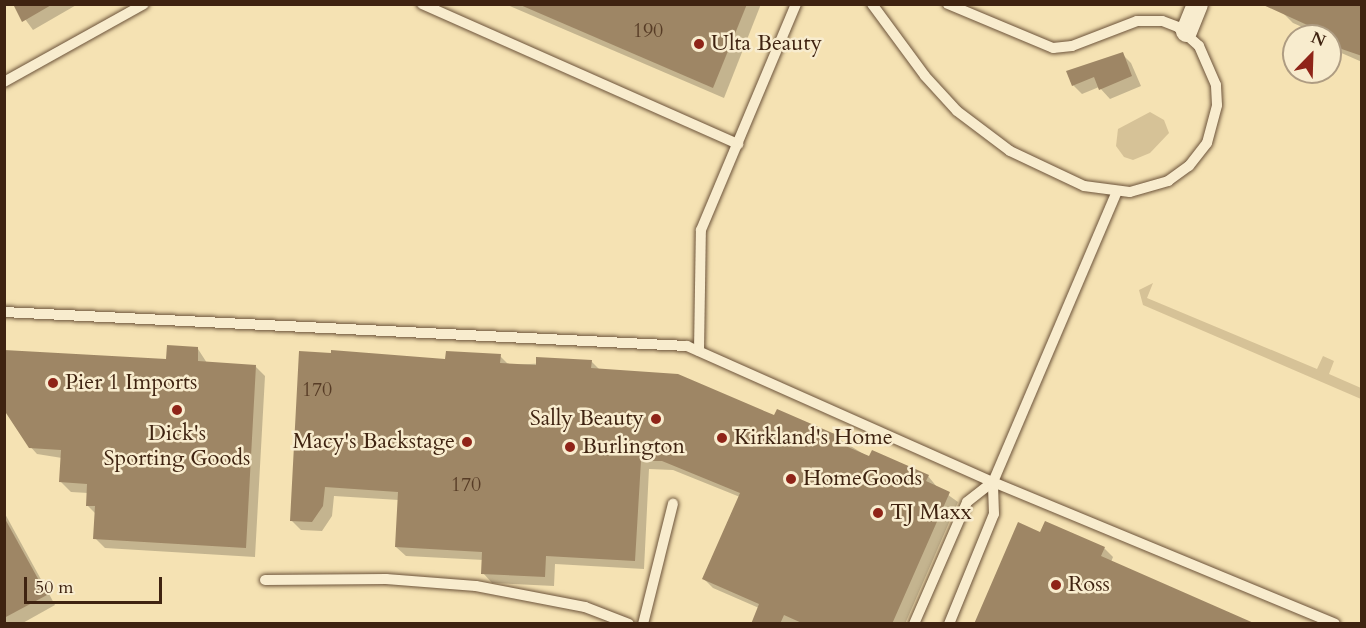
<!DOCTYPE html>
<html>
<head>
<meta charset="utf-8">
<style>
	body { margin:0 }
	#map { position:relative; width:1366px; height:628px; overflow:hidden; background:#f5e2b3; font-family:Cardo,serif }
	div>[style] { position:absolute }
	.green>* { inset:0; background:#d6c297 }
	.shadow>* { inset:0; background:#0003 }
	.building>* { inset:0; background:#9e8665 }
	.roads { filter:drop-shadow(0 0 2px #6c533a) drop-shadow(0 0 2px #6c533a) }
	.service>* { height:10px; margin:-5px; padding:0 5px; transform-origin:5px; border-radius:5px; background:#f8ecce }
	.minor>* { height:21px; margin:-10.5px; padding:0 10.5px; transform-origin:10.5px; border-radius:10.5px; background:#f8ecce }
	.dots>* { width:16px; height:16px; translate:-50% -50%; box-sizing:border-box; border:3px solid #f8ecce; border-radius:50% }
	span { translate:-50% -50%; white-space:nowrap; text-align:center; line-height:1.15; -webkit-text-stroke:5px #f8ecce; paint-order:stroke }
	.number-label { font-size:20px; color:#573c26 }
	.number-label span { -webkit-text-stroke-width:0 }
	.poi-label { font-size:22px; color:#3f2311 }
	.left { translate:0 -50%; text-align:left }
	.right { translate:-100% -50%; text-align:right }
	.frame { position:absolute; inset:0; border:6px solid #3f2311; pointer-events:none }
	.north { position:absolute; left:1282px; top:24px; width:60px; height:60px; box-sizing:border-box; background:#f8ecce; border:2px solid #ae9c82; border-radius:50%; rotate:23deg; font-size:16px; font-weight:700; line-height:24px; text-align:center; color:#3f2311 }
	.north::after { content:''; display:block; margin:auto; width:21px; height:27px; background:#8f2418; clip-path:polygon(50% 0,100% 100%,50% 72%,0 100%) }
	.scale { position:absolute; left:24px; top:577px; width:138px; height:27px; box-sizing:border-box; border:3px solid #3f2311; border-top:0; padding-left:8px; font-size:18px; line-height:21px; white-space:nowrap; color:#3f2311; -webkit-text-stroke:4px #f8ecce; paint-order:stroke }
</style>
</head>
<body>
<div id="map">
	<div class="green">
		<i style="clip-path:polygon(1150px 112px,1164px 120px,1169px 133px,1150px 153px,1133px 160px,1124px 157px,1116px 146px,1118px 129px)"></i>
		<i style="clip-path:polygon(1153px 283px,1147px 298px,1317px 369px,1323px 356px,1334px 361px,1329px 374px,1361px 388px,1361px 399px,1143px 305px,1139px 290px)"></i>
	</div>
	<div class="shadow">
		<i style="clip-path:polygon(14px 4px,78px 4px,33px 30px)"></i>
		<i style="clip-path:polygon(505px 4px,761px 4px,724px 98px)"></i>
		<i style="clip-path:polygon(1362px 4px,1362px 62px,1330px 48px,1330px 36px,1314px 36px,1316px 33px,1293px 23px,1283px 13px)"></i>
		<i style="clip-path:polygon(1122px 54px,1131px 63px,1141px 86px,1110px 99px,1099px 87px,1082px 94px,1073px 85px)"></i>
		<i style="clip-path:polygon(198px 349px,207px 363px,255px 366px,265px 376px,255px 557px,105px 548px,95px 538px,96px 514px,87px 505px,88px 493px,71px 492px,61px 482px,62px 458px,37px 454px,27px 443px,168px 361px)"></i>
		<i style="clip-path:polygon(500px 356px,509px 365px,591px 361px,600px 370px,836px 437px,870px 458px,928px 476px,937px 487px,958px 502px,905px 624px,753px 624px,759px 608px,713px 588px,704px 579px,740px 497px,673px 470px,649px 469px,644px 569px,555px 564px,554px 586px,492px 583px,483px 573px,484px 560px,406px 556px,396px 547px,399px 500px,334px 496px,332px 516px,322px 531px,301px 530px,292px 521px,446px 361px)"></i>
		<i style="clip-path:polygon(4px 512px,55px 605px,21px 624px,4px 624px)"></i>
		<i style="clip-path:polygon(1041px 534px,1104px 548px,1113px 557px,1111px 562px)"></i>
	</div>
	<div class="building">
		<i style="clip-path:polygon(13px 4px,53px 4px,22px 22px)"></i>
		<i style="clip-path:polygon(518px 4px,747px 4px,713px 88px)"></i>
		<i style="clip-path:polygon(1261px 4px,1362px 4px,1362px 56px,1330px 45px,1330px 36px,1313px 36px,1316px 29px)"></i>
		<i style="clip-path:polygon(1123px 52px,1132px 76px,1099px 90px,1094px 77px,1072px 86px,1066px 71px)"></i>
		<i style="clip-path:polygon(167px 345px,198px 347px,198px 361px,256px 365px,246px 548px,93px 539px,95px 506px,86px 506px,87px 484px,59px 482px,61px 450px,29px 448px,4px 410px,4px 350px,166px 359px)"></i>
		<i style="clip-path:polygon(331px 350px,445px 359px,446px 351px,501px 354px,500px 363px,536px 365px,536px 357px,592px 360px,591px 368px,678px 374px,774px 415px,777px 409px,837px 435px,834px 441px,869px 456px,872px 450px,929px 475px,926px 481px,950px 492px,892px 624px,804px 624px,784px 615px,780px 624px,751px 624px,759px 604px,702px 579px,740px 493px,662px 461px,641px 461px,635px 561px,546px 556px,545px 577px,481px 574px,482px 552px,395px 547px,398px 492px,325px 487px,323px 506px,312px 522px,290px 521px,299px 351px,331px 353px)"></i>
		<i style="clip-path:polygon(4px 517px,47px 595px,4px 618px)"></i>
		<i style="clip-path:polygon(1045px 521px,1105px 547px,1101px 556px,1256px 624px,974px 624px,1018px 522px,1040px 532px)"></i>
	</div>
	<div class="roads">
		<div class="service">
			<i style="left:422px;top:4px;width:346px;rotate:23.9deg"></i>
			<i style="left:872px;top:4px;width:89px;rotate:53.6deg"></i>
			<i style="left:925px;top:76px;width:47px;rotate:47.6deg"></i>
			<i style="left:957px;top:111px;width:66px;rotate:37deg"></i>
			<i style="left:1010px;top:151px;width:82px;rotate:25.3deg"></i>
			<i style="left:1084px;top:186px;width:46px;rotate:7.4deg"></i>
			<i style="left:1130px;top:192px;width:40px;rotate:-16deg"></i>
			<i style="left:1168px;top:181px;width:26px;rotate:-36deg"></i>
			<i style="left:1189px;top:166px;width:29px;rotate:-52deg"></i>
			<i style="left:1207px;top:143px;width:39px;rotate:-75deg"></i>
			<i style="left:1217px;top:105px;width:20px;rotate:-93deg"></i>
			<i style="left:1216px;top:85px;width:43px;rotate:-113.6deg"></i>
			<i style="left:1199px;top:46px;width:28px;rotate:-138deg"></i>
			<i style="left:1178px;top:27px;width:17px;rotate:-159deg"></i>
			<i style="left:1162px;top:21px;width:25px;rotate:180deg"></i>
			<i style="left:1137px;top:21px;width:70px;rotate:159deg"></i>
			<i style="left:1072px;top:46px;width:19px;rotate:174deg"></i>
			<i style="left:1053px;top:48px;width:114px;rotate:-157.3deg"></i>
			<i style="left:4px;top:82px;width:160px;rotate:-29.1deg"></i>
			<i style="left:4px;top:312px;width:684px;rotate:2.85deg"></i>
			<i style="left:687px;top:346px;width:335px;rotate:24deg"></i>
			<i style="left:993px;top:482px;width:370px;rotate:22.5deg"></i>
			<i style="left:699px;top:351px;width:121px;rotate:-89.1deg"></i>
			<i style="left:701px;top:230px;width:245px;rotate:-67.2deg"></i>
			<i style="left:265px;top:580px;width:121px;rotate:-0.5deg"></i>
			<i style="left:386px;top:579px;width:90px;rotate:4.4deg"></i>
			<i style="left:476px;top:586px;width:111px;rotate:10.9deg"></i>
			<i style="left:585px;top:607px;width:47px;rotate:21.1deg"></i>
			<i style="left:643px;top:624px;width:124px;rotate:-76deg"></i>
			<i style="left:914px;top:624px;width:133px;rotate:-66.5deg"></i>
			<i style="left:967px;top:502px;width:33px;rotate:-38deg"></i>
			<i style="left:949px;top:624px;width:119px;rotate:-67.8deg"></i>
			<i style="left:994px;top:514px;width:32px;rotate:-92deg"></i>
			<i style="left:993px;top:482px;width:316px;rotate:-66.9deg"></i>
		</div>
		<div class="minor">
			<i style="left:1186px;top:31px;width:29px;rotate:-68deg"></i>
		</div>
	</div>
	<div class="dots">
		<i style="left:699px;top:44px;background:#8f2418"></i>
		<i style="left:53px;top:383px;background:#8f2418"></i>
		<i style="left:177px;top:410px;background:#8f2418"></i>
		<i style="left:656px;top:419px;background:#8f2418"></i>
		<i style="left:722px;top:438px;background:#8f2418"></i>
		<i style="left:467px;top:442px;background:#8f2418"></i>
		<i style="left:570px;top:447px;background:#8f2418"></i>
		<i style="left:791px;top:479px;background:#8f2418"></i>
		<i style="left:878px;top:513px;background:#8f2418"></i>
		<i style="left:1056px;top:585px;background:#8f2418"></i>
	</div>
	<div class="number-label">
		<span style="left:648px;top:30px">190</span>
		<span style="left:317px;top:389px">170</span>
		<span style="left:466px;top:484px">170</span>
	</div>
	<div class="poi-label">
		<span class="left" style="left:711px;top:44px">Ulta Beauty</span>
		<span class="left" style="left:65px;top:383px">Pier 1 Imports</span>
		<span class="right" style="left:644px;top:419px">Sally Beauty</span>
		<span style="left:177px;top:446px">Dick's<br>Sporting Goods</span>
		<span class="left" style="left:734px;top:438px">Kirkland's Home</span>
		<span class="right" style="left:455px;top:442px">Macy's Backstage</span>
		<span class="left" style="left:582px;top:447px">Burlington</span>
		<span class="left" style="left:803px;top:479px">HomeGoods</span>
		<span class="left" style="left:890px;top:513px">TJ Maxx</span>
		<span class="left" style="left:1068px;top:585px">Ross</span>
	</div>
	<div class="frame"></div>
	<div class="north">N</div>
	<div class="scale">50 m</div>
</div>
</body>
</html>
